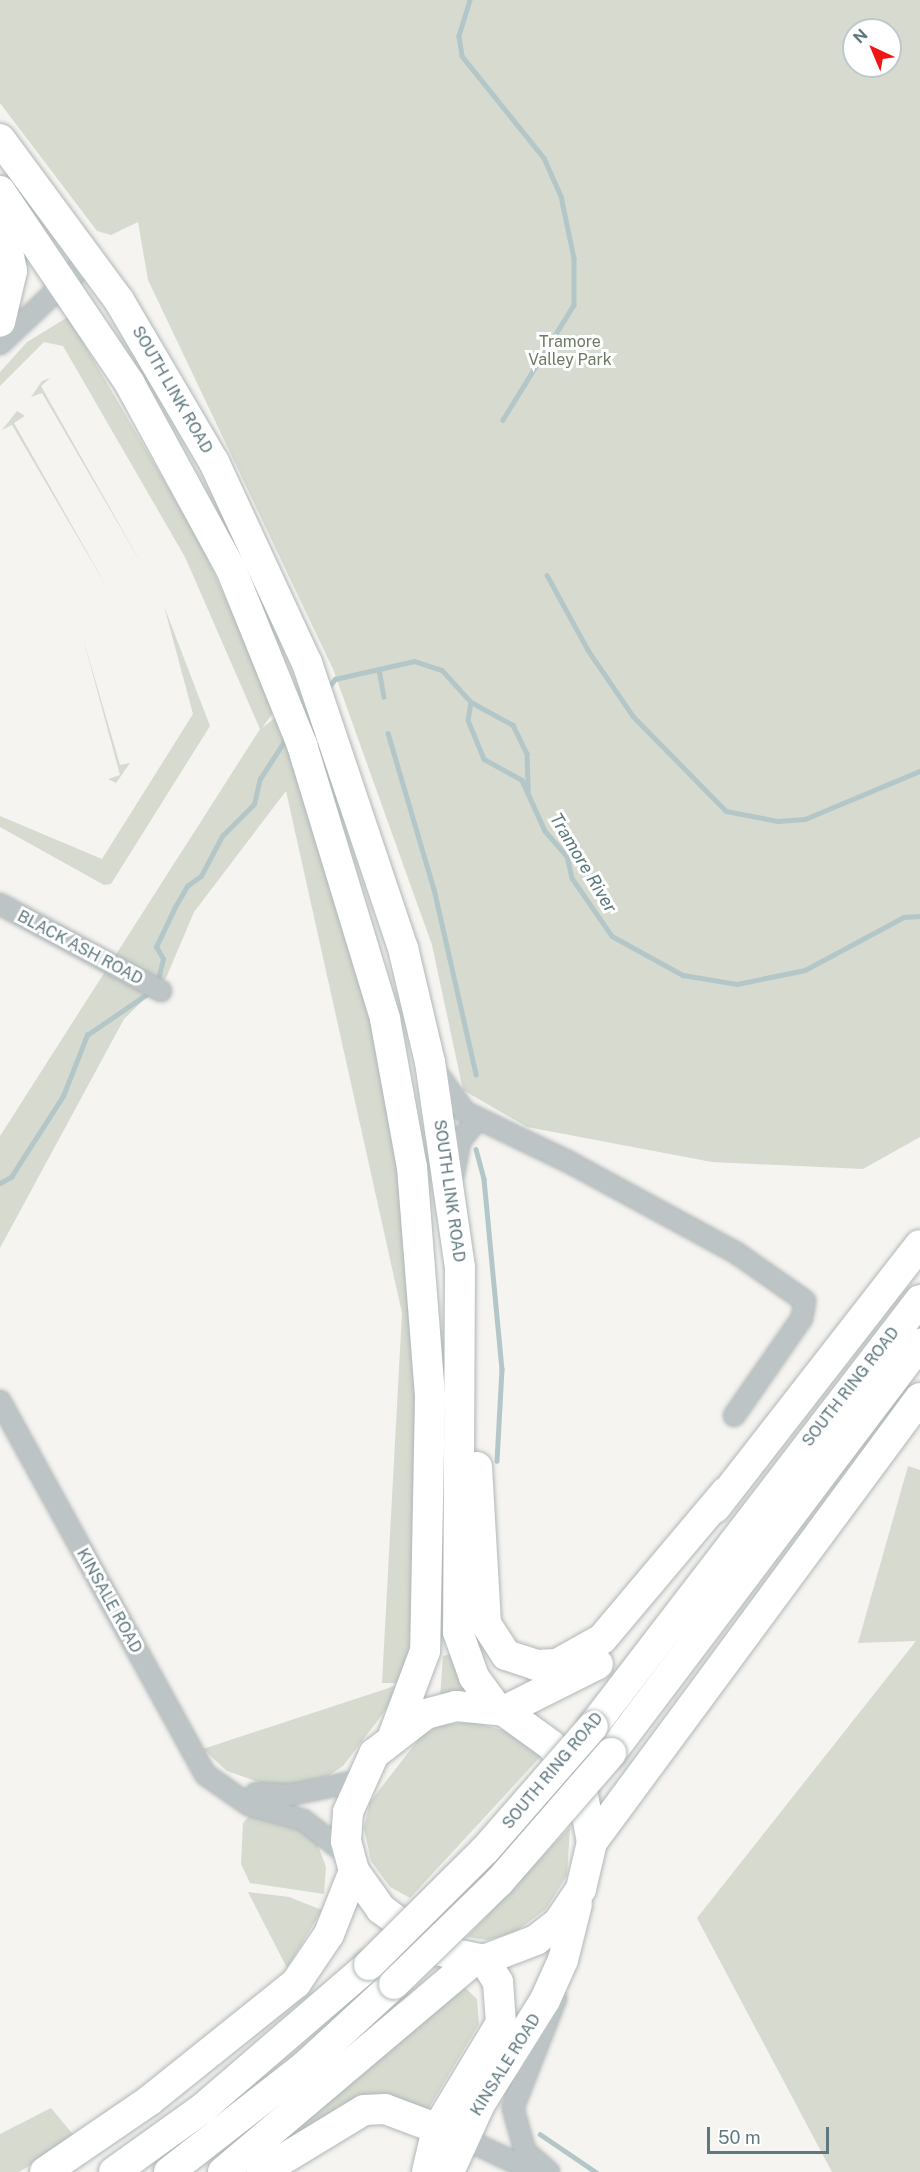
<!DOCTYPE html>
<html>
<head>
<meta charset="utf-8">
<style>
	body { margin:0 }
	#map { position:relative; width:920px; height:2172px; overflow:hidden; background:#f5f4f0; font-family:"Public Sans",sans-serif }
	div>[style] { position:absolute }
	.green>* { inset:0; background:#d6dacf }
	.stream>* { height:4.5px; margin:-2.25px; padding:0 2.25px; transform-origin:2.25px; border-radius:2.25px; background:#b4c7c8 }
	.roads { filter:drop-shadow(0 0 2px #b0b7b8) drop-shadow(0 0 2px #b0b7b8) }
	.minor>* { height:20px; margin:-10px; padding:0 10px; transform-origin:10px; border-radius:10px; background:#bdc4c6 }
	.highway>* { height:30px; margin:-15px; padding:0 15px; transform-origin:15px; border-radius:15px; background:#fff }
	.bridges { filter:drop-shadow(0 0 2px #b0b7b8) drop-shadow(0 0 2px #b0b7b8) }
	.highway-bridge>* { height:30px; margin:-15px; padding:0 15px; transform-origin:15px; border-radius:15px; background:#fff }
	span { translate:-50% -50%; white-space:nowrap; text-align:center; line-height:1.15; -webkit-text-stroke:6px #fff; paint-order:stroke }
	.park-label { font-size:16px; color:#6c7b61 }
	.street-label { font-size:16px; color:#5d787e }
	.water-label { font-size:18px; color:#58797b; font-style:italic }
	.north { position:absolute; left:842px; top:18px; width:60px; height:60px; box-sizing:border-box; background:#fff; border:2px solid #bec9cb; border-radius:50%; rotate:316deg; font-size:16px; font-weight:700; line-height:24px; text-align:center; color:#5d787e }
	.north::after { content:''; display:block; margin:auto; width:21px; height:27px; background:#f11615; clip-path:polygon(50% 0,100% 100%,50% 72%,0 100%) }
	.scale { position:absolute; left:707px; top:2127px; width:122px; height:27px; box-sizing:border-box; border:3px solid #5d787e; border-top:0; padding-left:8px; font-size:18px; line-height:21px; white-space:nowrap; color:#5d787e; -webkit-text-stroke:4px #fff; paint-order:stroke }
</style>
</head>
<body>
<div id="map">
	<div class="green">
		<i style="clip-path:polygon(evenodd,0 0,920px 0,920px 1137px,863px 1169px,712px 1162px,527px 1127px,463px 1090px,432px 945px,333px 669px,148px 280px,138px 222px,111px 235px,97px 231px,0 103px,0 0,854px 30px,890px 30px,890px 66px,854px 66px,854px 30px)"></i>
		<i style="clip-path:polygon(68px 317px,198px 538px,276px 709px,262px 728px,277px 716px,375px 1024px,397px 1144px,414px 1326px,417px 1585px,407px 1682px,343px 1766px,328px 1776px,276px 1788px,227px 1771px,203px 1749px,404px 1683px,382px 1683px,402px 1313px,286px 791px,194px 912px,166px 978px,124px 1019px,0 1248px,0 1136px,260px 729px,185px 557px,63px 346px,44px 342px,0 386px,0 372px,27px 342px)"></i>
		<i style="clip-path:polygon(50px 378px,41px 386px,144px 568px,42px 393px,31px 397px,42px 381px)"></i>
		<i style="clip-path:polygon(17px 411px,25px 416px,14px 423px,108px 589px,12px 425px,2px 430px)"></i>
		<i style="clip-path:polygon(164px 606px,210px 726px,111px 884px,104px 885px,0 827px,0 816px,102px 859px,193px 714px)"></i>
		<i style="clip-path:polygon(83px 638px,120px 765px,130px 763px,116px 783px,108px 779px,120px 775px)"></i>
		<i style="clip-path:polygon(908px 1466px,920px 1470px,920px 2172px,832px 2172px,697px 1918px,916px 1641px,858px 1643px)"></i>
		<i style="clip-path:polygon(451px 1654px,472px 1691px,440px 1698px,443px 1656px)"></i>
		<i style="clip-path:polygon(472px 1722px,506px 1731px,542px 1755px,410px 1898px,390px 1887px,371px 1861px,364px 1828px,370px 1802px,421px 1736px,440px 1725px)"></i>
		<i style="clip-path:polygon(251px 1814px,281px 1814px,316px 1840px,326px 1867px,324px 1894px,250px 1883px,241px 1864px,243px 1823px)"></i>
		<i style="clip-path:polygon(570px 1827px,567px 1875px,546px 1909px,514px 1933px,487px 1940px,467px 1937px)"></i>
		<i style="clip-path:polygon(248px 1892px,289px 1897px,322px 1910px,287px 1968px)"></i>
		<i style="clip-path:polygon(461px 1984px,477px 1999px,479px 2024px,427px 2111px,397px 2098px,255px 2161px)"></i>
		<i style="clip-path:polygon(51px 2108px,76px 2138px,19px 2172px,0 2172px,0 2134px)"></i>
	</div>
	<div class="stream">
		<i style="left:470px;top:0;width:38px;rotate:107deg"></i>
		<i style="left:459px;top:36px;width:20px;rotate:81deg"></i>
		<i style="left:462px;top:56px;width:131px;rotate:51.2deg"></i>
		<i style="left:544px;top:158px;width:42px;rotate:65.9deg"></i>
		<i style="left:561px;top:196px;width:63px;rotate:78.2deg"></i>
		<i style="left:574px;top:258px;width:47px;rotate:90deg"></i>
		<i style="left:574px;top:305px;width:135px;rotate:121.7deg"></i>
		<i style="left:547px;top:575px;width:85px;rotate:61.3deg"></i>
		<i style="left:588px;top:650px;width:80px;rotate:55.7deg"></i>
		<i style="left:633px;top:716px;width:133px;rotate:45.6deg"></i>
		<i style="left:726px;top:811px;width:53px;rotate:10.9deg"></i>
		<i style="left:778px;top:821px;width:27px;rotate:-4deg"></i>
		<i style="left:805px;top:819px;width:125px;rotate:-22.7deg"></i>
		<i style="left:379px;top:669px;width:28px;rotate:80deg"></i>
		<i style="left:327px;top:689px;width:13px;rotate:-51deg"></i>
		<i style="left:335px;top:679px;width:81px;rotate:-12.8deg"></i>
		<i style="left:414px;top:661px;width:29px;rotate:18deg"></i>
		<i style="left:442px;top:670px;width:43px;rotate:47.8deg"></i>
		<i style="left:471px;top:702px;width:48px;rotate:28.7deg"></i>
		<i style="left:513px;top:725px;width:32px;rotate:64deg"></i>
		<i style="left:527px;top:754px;width:37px;rotate:88deg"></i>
		<i style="left:471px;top:702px;width:18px;rotate:99deg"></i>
		<i style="left:468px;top:720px;width:42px;rotate:67.7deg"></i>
		<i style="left:484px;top:759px;width:43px;rotate:28.9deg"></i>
		<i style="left:522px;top:780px;width:56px;rotate:65.7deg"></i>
		<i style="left:545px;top:831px;width:33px;rotate:49deg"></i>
		<i style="left:567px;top:856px;width:23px;rotate:77deg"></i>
		<i style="left:572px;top:878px;width:70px;rotate:55.4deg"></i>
		<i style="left:612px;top:936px;width:81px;rotate:28.8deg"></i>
		<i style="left:683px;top:975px;width:55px;rotate:9.5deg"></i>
		<i style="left:737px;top:984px;width:69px;rotate:-11.6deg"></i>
		<i style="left:805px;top:970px;width:112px;rotate:-28.2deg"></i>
		<i style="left:904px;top:917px;width:16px;rotate:-4deg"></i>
		<i style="left:388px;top:733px;width:163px;rotate:73.6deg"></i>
		<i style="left:434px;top:889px;width:190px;rotate:77.2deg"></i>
		<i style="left:157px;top:983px;width:25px;rotate:-76deg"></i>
		<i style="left:163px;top:959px;width:14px;rotate:-120deg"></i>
		<i style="left:156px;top:947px;width:44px;rotate:-64.6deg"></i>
		<i style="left:175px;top:907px;width:24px;rotate:-60deg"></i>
		<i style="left:187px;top:886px;width:17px;rotate:-36deg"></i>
		<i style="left:201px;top:876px;width:45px;rotate:-62.3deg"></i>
		<i style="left:222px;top:836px;width:45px;rotate:-45deg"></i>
		<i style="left:254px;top:804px;width:26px;rotate:-77deg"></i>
		<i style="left:260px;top:779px;width:50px;rotate:-57.3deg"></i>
		<i style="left:476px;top:1149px;width:31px;rotate:75deg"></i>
		<i style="left:484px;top:1179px;width:191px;rotate:84.6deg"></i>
		<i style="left:502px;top:1369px;width:92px;rotate:93.1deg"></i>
		<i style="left:0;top:1183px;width:13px;rotate:-29deg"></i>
		<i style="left:11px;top:1177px;width:96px;rotate:-57.3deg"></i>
		<i style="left:63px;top:1096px;width:66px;rotate:-68.5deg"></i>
		<i style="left:87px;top:1035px;width:76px;rotate:-34.3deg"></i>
		<i style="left:540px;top:2134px;width:68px;rotate:34.2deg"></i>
	</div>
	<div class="roads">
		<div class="minor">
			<i style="left:0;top:344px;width:124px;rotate:-43.4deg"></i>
			<i style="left:0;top:904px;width:183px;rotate:28.4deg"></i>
			<i style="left:437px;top:1073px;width:48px;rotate:54.3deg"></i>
			<i style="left:465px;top:1112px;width:115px;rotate:25.7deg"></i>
			<i style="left:569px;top:1162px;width:189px;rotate:28.5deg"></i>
			<i style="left:735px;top:1252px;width:85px;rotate:35deg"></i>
			<i style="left:805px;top:1301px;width:17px;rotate:100deg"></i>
			<i style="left:802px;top:1318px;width:119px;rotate:124.8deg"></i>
			<i style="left:453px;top:1177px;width:37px;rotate:-79deg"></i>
			<i style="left:460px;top:1141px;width:27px;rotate:-51deg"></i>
			<i style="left:0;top:1401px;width:427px;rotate:61.2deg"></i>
			<i style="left:206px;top:1775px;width:52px;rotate:34.9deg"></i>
			<i style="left:249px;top:1805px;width:56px;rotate:15.5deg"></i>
			<i style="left:303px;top:1820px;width:58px;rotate:38deg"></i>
			<i style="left:256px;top:1793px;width:33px;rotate:3deg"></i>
			<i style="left:289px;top:1795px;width:70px;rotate:-11.5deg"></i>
			<i style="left:463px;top:2138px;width:80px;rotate:25.3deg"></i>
			<i style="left:549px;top:2172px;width:32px;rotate:-139deg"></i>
			<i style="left:525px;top:2151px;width:45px;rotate:-105.6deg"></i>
			<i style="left:513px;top:2108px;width:118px;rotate:-68.6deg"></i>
		</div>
		<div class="highway">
			<i style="left:0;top:139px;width:202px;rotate:53.6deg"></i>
			<i style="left:120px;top:302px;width:186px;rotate:59.6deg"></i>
			<i style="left:214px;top:462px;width:221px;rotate:65.2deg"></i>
			<i style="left:307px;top:663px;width:301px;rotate:71.4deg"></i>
			<i style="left:403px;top:948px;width:117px;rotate:76.7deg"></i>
			<i style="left:430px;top:1062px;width:207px;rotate:81.7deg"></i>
			<i style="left:460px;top:1267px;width:365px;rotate:90.3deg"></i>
			<i style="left:458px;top:1632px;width:48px;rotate:70.4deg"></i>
			<i style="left:474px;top:1677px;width:39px;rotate:54deg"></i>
			<i style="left:0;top:191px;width:233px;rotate:56deg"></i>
			<i style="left:130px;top:384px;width:211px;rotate:61.4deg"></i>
			<i style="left:231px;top:569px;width:190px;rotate:68deg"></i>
			<i style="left:302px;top:745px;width:286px;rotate:73.1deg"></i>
			<i style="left:385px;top:1019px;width:150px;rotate:79.7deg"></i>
			<i style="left:412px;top:1167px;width:231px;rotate:85.5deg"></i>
			<i style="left:430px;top:1397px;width:254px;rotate:91.1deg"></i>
			<i style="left:425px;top:1651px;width:89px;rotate:110.5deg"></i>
			<i style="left:0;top:212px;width:60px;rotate:78.5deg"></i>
			<i style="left:12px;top:271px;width:52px;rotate:103.2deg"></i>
			<i style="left:477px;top:1467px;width:157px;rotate:86.7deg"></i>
			<i style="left:486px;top:1624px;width:37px;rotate:57deg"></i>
			<i style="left:506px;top:1655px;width:32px;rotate:18deg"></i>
			<i style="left:536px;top:1665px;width:21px;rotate:-3deg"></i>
			<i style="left:557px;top:1664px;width:51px;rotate:-29.1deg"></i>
			<i style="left:602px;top:1639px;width:192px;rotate:-49.9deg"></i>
			<i style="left:715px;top:1508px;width:333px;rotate:-52.1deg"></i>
			<i style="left:456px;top:1706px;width:48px;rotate:5.9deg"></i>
			<i style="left:504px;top:1711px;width:58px;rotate:35.9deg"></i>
			<i style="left:551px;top:1745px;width:50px;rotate:53.1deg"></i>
			<i style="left:581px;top:1785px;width:58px;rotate:79.1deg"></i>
			<i style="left:592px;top:1842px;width:48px;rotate:103.2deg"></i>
			<i style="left:581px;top:1889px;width:40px;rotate:124deg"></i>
			<i style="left:559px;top:1922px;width:29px;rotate:142deg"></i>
			<i style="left:536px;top:1940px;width:56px;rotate:159deg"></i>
			<i style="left:484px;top:1960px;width:49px;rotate:-168.2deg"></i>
			<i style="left:436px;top:1950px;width:69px;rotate:-143.3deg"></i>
			<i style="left:381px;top:1909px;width:47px;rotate:-125.4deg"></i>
			<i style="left:354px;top:1871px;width:31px;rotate:-105deg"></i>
			<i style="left:346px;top:1841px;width:29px;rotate:-86deg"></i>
			<i style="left:348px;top:1812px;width:64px;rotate:-65.9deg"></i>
			<i style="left:374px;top:1754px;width:66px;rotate:-37.6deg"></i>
			<i style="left:426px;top:1714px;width:31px;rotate:-15deg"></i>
			<i style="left:504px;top:1711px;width:105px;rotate:-26.6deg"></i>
			<i style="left:593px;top:1726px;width:537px;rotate:-52.49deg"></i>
			<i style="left:611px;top:1753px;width:513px;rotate:-52.93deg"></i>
			<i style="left:592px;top:1842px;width:552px;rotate:-53.55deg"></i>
			<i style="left:45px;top:2172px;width:127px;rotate:-34.4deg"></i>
			<i style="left:150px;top:2100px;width:187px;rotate:-38.7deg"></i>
			<i style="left:296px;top:1983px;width:59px;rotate:-56deg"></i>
			<i style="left:329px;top:1934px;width:68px;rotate:-68.4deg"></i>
			<i style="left:114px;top:2172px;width:110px;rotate:-35.7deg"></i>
			<i style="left:203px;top:2108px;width:219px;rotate:-40.7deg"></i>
			<i style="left:169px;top:2172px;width:172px;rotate:-37.9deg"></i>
			<i style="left:305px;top:2066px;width:121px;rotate:-42.7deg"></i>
			<i style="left:223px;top:2172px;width:327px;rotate:-40.2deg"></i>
			<i style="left:262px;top:2172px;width:119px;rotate:-31.3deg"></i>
			<i style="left:364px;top:2110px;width:21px;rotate:-3deg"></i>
			<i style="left:385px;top:2109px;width:74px;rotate:20.6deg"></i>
			<i style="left:427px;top:2172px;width:44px;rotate:-76.9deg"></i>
			<i style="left:437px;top:2129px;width:124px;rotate:-58.9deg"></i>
			<i style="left:501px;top:2023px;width:41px;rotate:-94.2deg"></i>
			<i style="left:498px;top:1982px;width:26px;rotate:-122deg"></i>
			<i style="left:449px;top:2172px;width:75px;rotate:-65.5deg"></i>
			<i style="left:480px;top:2104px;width:123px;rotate:-58deg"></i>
			<i style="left:545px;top:2000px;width:44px;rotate:-65.8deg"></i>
			<i style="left:563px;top:1960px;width:58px;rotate:-76deg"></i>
		</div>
	</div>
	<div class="bridges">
		<div class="highway-bridge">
			<i style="left:369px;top:1965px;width:163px;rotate:-44.8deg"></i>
			<i style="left:485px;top:1850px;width:164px;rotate:-48.9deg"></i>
			<i style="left:394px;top:1984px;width:146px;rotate:-44.2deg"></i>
			<i style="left:499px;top:1882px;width:171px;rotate:-49deg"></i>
		</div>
	</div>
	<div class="park-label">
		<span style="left:570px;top:351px">Tramore<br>Valley Park</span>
	</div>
	<div class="street-label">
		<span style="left:172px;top:390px;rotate:60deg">SOUTH LINK ROAD</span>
		<span style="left:80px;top:948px;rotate:28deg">BLACK ASH ROAD</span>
		<span style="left:449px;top:1191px;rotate:82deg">SOUTH LINK ROAD</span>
		<span style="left:851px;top:1387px;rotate:-52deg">SOUTH RING ROAD</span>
		<span style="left:109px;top:1601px;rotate:61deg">KINSALE ROAD</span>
		<span style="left:553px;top:1771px;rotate:-50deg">SOUTH RING ROAD</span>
		<span style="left:506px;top:2065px;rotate:-58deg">KINSALE ROAD</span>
	</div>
	<div class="water-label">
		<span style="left:583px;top:863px;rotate:59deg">Tramore River</span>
	</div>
	<div class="north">N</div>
	<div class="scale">50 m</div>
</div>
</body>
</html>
